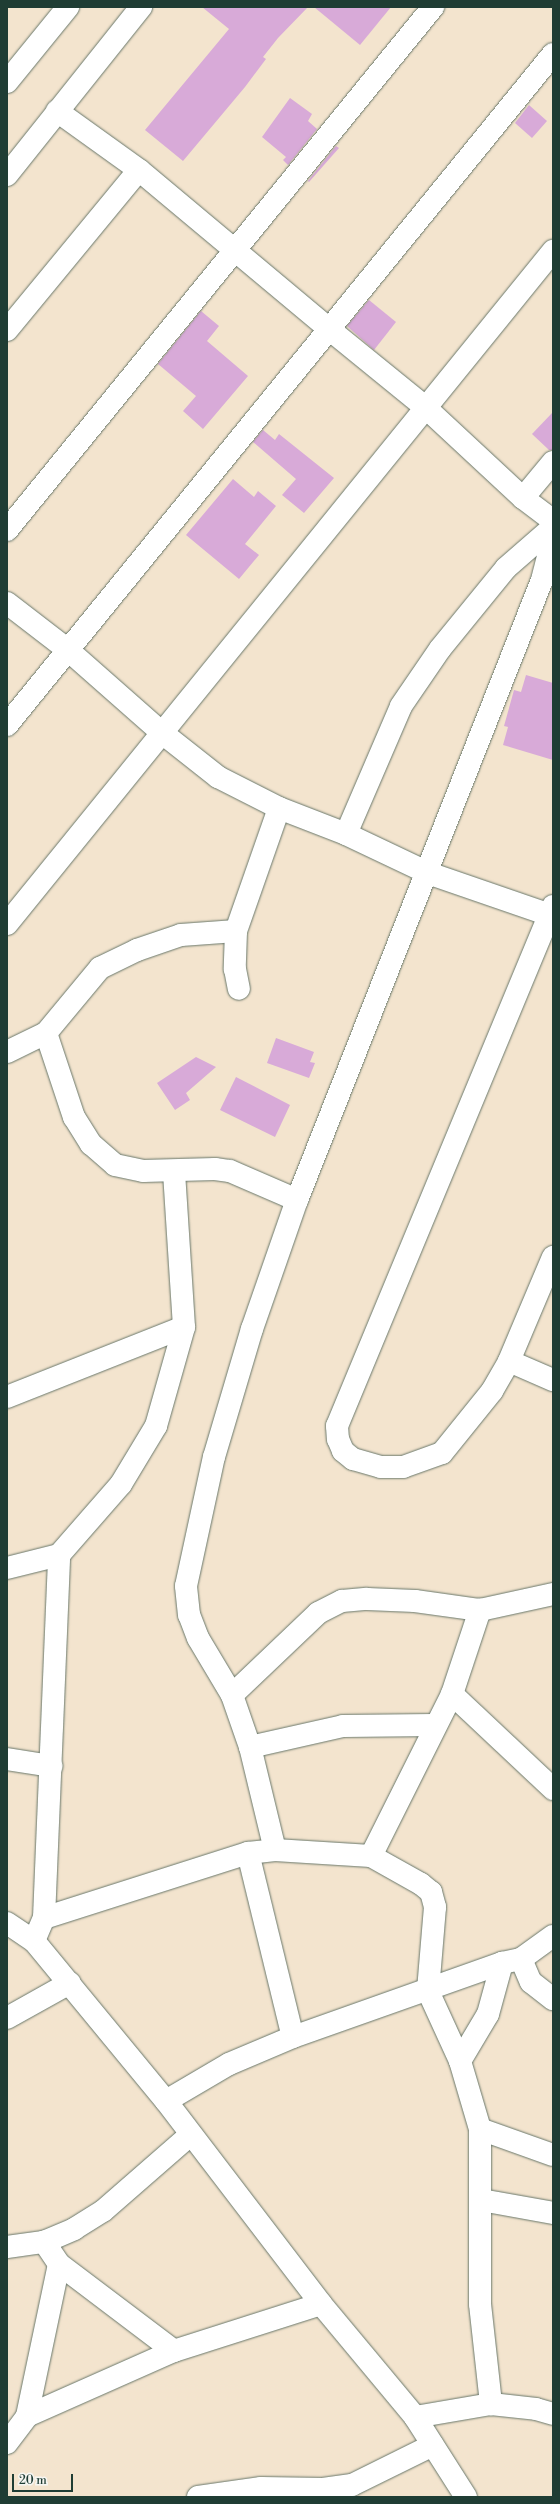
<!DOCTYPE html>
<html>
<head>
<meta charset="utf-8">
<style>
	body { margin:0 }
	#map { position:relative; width:560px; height:2504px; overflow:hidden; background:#f3e4ce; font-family:"Libre Bodoni",serif }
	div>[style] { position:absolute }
	.building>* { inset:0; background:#d8aad8 }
	.roads { filter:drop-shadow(0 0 1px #69776a) drop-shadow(0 0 1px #69776a) }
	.minor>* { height:22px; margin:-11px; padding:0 11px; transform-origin:11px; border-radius:11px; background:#fff }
	.highway>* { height:22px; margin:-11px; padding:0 11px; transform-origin:11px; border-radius:11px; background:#fff }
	span { translate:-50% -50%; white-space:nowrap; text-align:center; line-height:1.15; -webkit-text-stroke:3.5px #f6f6f2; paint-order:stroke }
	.frame { position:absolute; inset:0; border:8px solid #1f3d34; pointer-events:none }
	.scale { position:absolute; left:12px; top:2474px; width:61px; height:18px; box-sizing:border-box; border:2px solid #1f3d34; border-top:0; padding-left:5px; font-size:12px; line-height:14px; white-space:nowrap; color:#1f3d34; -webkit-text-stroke:3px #f6f6f2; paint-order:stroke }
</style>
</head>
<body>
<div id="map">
	<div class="building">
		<i style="clip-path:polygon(202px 7px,308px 7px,278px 38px,263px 57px,266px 59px,245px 87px,183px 161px,145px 130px,229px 29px)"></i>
		<i style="clip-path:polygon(314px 7px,391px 7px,360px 45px)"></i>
		<i style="clip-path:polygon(290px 98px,312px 114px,308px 121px,317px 129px,288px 165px,283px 160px,286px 157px,262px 137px)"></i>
		<i style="clip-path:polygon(529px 105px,547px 121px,532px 138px,515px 123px)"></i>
		<i style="clip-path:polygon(336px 146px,339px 148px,309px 182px,308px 181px)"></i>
		<i style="clip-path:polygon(369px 300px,396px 322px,374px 350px,347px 326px)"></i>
		<i style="clip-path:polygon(201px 311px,219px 326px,207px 341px,248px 376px,203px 429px,183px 411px,196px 396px,158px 364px)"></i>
		<i style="clip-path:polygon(553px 412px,553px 450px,549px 450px,532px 434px)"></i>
		<i style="clip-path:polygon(263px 430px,275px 440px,279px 434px,334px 478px,304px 513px,282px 495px,296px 479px,253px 442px)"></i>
		<i style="clip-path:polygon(233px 479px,254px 497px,258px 491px,276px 506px,245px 544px,259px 555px,239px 579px,186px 535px)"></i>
		<i style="clip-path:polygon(526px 675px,553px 683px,553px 760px,503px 745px,508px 727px,504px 726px,514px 690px,521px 692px)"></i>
		<i style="clip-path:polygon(276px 1038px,314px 1052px,310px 1062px,315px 1063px,309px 1078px,267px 1063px)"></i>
		<i style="clip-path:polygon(196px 1057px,216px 1067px,186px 1093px,190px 1100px,175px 1110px,157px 1083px)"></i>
		<i style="clip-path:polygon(236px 1077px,290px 1105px,275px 1137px,220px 1110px)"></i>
	</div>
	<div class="roads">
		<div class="minor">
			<i style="left:57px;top:111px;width:101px;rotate:35.7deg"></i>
			<i style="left:139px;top:170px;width:248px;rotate:39.9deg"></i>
			<i style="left:329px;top:329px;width:124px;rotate:39.1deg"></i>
			<i style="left:425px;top:407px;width:134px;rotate:42.9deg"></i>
			<i style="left:523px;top:498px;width:38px;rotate:37deg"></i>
			<i style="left:7px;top:330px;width:207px;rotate:-50.5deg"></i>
			<i style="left:523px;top:498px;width:47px;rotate:-50.2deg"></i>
			<i style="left:7px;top:530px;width:675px;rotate:-50.84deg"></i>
			<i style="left:7px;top:603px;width:77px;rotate:37.6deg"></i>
			<i style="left:68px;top:650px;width:124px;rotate:41.4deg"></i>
			<i style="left:161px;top:732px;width:73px;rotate:38.3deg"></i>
			<i style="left:218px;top:777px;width:68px;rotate:26.9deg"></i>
			<i style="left:279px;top:808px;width:72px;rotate:21.2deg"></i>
			<i style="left:346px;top:834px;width:91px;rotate:25.4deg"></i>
			<i style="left:428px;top:873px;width:132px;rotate:19deg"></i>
			<i style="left:7px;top:725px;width:865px;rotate:-50.86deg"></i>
			<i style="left:346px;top:834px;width:139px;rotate:-66.7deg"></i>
			<i style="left:401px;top:706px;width:69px;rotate:-55.6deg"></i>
			<i style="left:440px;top:649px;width:104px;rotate:-50.8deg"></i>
			<i style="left:506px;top:568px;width:62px;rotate:-41.1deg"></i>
			<i style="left:553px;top:906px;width:563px;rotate:112.56deg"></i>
			<i style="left:337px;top:1426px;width:13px;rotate:86deg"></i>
			<i style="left:338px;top:1439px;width:13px;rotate:67deg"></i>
			<i style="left:343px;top:1451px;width:13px;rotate:39deg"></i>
			<i style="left:353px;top:1459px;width:29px;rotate:16deg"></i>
			<i style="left:381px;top:1467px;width:22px"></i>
			<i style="left:403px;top:1467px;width:41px;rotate:-19.7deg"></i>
			<i style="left:442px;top:1453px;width:80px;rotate:-51.1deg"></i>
			<i style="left:492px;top:1391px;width:34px;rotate:-60deg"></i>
			<i style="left:509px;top:1361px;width:113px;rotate:-67.1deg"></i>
			<i style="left:7px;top:924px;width:867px;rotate:-50.95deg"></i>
			<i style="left:236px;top:931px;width:38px;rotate:92deg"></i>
			<i style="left:235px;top:969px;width:20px;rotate:79deg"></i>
			<i style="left:46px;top:1033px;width:89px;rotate:71.6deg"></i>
			<i style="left:74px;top:1117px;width:32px;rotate:58deg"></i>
			<i style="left:91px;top:1144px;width:32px;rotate:41deg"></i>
			<i style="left:115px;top:1165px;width:29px;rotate:12deg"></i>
			<i style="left:143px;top:1171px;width:72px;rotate:-1.6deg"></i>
			<i style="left:215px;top:1169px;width:15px;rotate:8deg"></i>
			<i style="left:230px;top:1171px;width:73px;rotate:23.4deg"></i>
			<i style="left:7px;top:1052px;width:43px;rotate:-26deg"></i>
			<i style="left:46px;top:1033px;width:85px;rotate:-50.3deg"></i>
			<i style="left:100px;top:968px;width:41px;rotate:-25.9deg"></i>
			<i style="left:137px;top:950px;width:46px;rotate:-18.8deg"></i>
			<i style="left:181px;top:935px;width:55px;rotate:-4.2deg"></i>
			<i style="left:236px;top:931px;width:130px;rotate:-70.7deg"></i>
			<i style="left:509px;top:1361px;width:48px;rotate:23.4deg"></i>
			<i style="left:7px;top:1397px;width:190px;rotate:-21.6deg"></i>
			<i style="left:7px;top:1568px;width:54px;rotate:-14deg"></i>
			<i style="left:452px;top:1694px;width:139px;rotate:43.2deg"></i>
			<i style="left:232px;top:1695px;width:66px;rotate:-120.8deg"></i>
			<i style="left:198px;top:1638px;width:25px;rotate:-111deg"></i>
			<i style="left:189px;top:1615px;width:29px;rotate:-96deg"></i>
			<i style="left:186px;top:1586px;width:132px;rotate:-77.8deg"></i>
			<i style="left:214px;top:1457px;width:134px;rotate:-73.5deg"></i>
			<i style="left:252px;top:1329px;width:137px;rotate:-70.8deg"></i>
			<i style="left:297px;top:1200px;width:667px;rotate:-68.44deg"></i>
			<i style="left:542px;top:580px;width:44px;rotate:-75.7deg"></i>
			<i style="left:250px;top:1747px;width:95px;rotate:-12.7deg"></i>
			<i style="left:343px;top:1726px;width:91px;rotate:-0.6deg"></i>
			<i style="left:7px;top:1759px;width:45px;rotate:9deg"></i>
			<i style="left:275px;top:1850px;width:106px;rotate:-103.6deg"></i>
			<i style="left:250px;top:1747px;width:55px;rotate:-109.1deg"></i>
			<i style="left:232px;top:1695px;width:119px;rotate:-43.6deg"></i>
			<i style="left:318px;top:1613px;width:27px;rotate:-27deg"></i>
			<i style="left:342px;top:1601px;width:25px;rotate:-5deg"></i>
			<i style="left:367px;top:1599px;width:48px;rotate:2.4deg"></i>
			<i style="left:415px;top:1601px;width:66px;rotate:7.9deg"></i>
			<i style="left:480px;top:1610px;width:75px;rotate:-12.4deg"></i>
			<i style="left:248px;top:1853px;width:189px;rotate:76.3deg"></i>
			<i style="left:371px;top:1856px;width:181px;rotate:-63.4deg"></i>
			<i style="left:452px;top:1694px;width:89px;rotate:-71.6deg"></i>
			<i style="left:44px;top:1918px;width:214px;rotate:-17.7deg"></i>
			<i style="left:248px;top:1853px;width:27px;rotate:-6deg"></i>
			<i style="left:275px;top:1850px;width:96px;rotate:3.6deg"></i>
			<i style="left:371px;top:1856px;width:57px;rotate:29.2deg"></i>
			<i style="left:421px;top:1884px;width:13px;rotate:39deg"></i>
			<i style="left:431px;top:1892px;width:16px;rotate:75deg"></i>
			<i style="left:435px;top:1907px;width:84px;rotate:94.8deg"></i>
			<i style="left:428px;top:1991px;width:77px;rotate:65.4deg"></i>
			<i style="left:460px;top:2061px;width:71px;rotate:73.6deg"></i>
			<i style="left:480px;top:2129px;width:175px;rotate:90deg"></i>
			<i style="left:480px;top:2304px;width:101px;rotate:83.7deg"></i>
			<i style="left:7px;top:1923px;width:32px;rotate:34deg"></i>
			<i style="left:34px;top:1941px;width:207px;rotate:50.5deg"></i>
			<i style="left:166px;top:2101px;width:255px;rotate:52.6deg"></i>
			<i style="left:321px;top:2304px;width:147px;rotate:50.2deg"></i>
			<i style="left:415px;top:2417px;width:95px;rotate:57.5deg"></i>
			<i style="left:34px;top:1941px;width:25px;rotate:-67deg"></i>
			<i style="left:44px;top:1918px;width:363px;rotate:-87.6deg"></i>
			<i style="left:59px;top:1555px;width:94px;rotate:-48.9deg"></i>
			<i style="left:121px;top:1484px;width:68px;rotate:-58.9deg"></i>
			<i style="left:156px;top:1426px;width:103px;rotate:-74.2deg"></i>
			<i style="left:184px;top:1327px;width:156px;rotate:-93.7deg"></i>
			<i style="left:521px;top:1959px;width:25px;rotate:67deg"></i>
			<i style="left:531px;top:1982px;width:28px;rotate:38deg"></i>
			<i style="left:7px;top:2018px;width:72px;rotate:-29.1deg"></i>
			<i style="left:460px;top:2061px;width:55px;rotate:-59.2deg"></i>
			<i style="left:488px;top:2014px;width:53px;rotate:-74.6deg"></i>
			<i style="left:166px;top:2101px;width:73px;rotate:-30.4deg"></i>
			<i style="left:229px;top:2064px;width:69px;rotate:-22.9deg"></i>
			<i style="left:293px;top:2037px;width:222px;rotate:-19.5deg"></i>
			<i style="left:502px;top:1963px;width:19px;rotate:-12deg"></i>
			<i style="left:521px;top:1959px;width:39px;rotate:-36deg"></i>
			<i style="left:480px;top:2129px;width:77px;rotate:19.6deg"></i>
			<i style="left:481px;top:2200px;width:73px;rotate:10.2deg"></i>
			<i style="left:7px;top:2247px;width:37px;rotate:-8deg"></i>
			<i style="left:44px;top:2242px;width:33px;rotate:-23deg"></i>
			<i style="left:74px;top:2229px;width:34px;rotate:-32deg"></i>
			<i style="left:103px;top:2211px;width:116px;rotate:-41.1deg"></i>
			<i style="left:59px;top:2264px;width:144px;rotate:37.1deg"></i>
			<i style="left:27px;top:2416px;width:161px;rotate:-23.9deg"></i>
			<i style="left:174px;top:2351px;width:154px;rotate:-17.7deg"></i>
			<i style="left:415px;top:2417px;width:77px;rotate:-9.7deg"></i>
			<i style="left:491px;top:2404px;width:45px;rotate:6.3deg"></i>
			<i style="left:536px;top:2409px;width:18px;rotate:16deg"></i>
			<i style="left:7px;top:2443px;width:34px;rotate:-53deg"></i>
			<i style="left:27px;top:2416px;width:155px;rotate:-78.1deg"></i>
			<i style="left:59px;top:2264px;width:27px;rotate:-124deg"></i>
			<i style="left:198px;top:2497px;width:64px;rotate:-8.1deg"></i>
			<i style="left:261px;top:2488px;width:62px;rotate:0.9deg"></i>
			<i style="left:323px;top:2489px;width:29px;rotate:-8deg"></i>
			<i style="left:352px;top:2485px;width:90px;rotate:-26.3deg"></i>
		</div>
		<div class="highway">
			<i style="left:7px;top:82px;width:97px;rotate:-50.9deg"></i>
			<i style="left:7px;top:175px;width:215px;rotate:-51.4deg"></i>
		</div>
	</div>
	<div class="frame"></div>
	<div class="scale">20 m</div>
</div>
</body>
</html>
